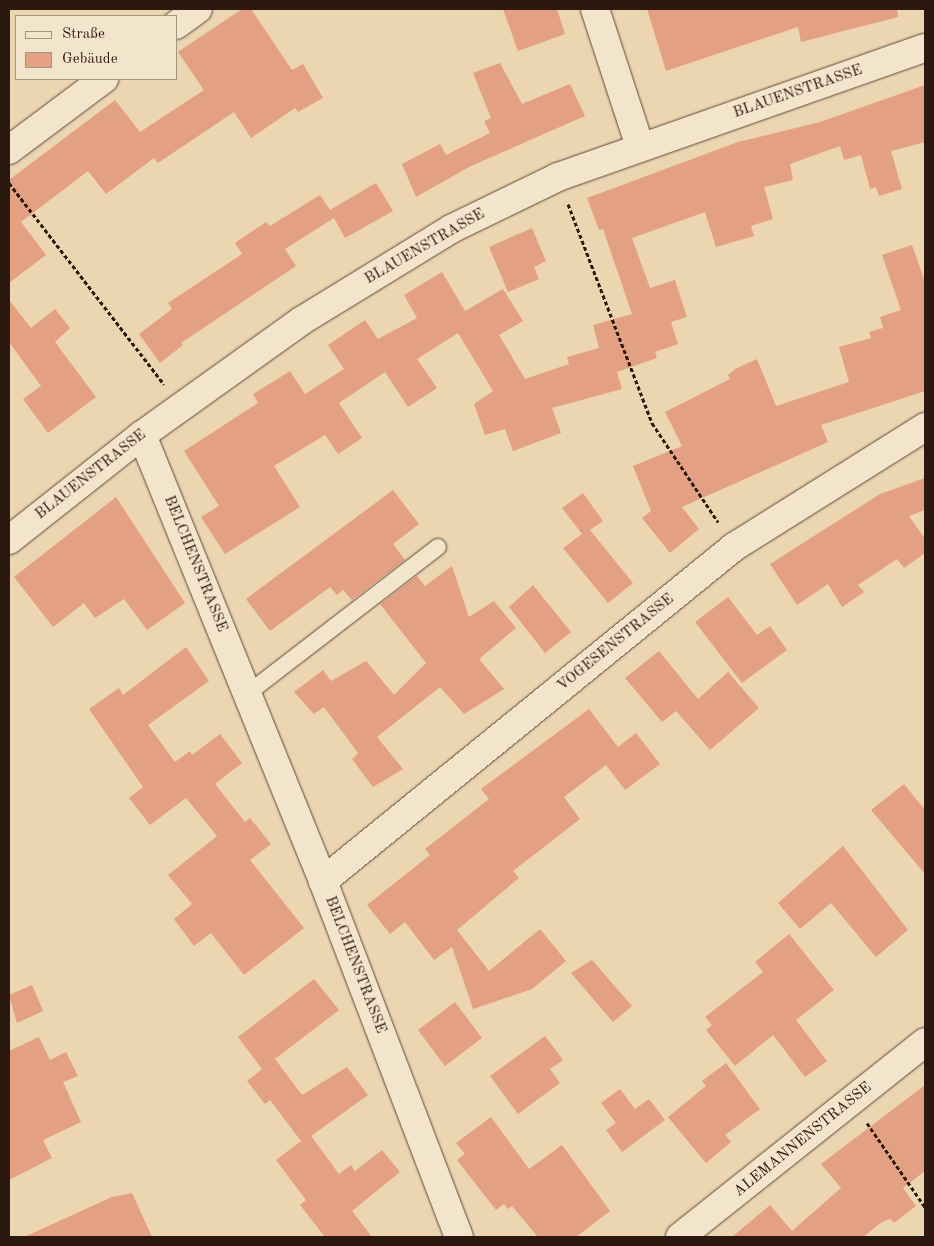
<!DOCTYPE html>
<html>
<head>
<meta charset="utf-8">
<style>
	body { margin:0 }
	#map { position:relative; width:934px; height:1246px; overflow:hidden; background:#ecd5b1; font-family:"Old Standard TT",serif }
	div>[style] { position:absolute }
	.building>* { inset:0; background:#e4a082 }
	.path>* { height:3px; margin-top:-1.5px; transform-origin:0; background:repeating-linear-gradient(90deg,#2b1910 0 4px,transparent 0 6.5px) }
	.roads { filter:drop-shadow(0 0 1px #5b4838) drop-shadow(0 0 1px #5b4838) }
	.service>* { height:16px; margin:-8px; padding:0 8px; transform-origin:8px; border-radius:8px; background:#f3e4cc }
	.minor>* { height:28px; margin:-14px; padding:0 14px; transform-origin:14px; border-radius:14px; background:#f3e4cc }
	span { translate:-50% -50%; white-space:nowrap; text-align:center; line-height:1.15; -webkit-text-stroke:4px #f3e4cc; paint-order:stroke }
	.street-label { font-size:15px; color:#2b1910 }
	.frame { position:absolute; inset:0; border:10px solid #2b1910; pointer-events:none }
	.legend { position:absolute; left:15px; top:15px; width:162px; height:65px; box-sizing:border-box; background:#f3e4cc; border:1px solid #a39381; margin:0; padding:6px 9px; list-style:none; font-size:15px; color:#2b1910 }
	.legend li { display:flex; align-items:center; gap:10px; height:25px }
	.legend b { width:25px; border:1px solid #a39381 }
</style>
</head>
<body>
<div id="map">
	<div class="building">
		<i style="clip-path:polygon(242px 9px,251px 9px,292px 70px,303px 64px,323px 98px,298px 112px,295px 108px,251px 138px,234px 112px,158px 163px,154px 158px,106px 194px,88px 171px,21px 222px,46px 255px,9px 283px,9px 180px,115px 100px,140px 132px,204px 90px,178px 52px)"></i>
		<i style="clip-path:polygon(503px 9px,557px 9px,565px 34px,518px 51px)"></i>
		<i style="clip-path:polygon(647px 9px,897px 9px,898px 17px,801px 42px,798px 27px,666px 71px)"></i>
		<i style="clip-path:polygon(500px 63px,522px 104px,570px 84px,585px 116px,471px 166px,416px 197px,402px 164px,440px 144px,446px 155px,490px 133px,484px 121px,491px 118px,473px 73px)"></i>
		<i style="clip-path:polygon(925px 85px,925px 142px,891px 151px,902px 189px,879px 196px,876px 187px,870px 189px,861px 155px,844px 160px,840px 146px,790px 164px,793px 180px,764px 187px,773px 219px,751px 226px,754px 236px,716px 247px,705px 212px,632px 238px,650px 288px,675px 280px,687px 317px,671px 322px,678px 344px,655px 352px,657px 358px,617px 372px,622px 389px,552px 408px,561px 433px,513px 451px,505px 429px,485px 435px,474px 404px,493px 391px,458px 333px,417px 359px,437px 388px,408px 407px,385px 372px,339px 403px,362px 438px,338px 454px,325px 435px,274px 466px,300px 507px,225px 554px,201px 517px,219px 506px,184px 451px,258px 403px,253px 394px,290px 371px,305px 394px,344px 369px,328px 345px,365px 320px,378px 339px,417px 318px,404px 295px,442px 272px,465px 311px,503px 289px,523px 321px,499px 335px,525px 379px,569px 364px,567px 357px,599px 348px,593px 325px,632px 314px,603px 229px,599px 230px,587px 198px,738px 142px,820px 122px)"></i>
		<i style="clip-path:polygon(376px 183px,393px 211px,345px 238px,334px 218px,285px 249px,296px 266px,181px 343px,183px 345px,160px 363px,139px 334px,172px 309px,168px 303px,242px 254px,235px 243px,266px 222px,270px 226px,320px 195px,330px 210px)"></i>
		<i style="clip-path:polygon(532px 228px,546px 261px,534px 267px,539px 279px,508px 292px,489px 247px)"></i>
		<i style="clip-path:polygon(912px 245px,925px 282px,925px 391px,821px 425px,828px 442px,682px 507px,699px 529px,670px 553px,642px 518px,651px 511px,633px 466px,682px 446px,665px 412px,730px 379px,728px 375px,735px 369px,757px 359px,776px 406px,849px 382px,839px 347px,871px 338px,869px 332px,883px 328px,880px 317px,901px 310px,882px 255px)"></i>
		<i style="clip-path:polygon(9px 300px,31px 328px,55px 309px,70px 328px,55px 342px,96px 397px,48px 433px,23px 399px,41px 386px,9px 342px)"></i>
		<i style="clip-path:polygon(925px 478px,925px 510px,909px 516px,925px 539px,925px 553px,904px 568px,897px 559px,858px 585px,864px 592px,842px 607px,828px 584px,797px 605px,770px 564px,880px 494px)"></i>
		<i style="clip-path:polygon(393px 490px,419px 524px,393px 544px,405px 560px,352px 600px,343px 590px,337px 595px,330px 587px,270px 631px,246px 599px)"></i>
		<i style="clip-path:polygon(583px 493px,603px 521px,590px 530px,633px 583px,608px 603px,563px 548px,582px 534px,562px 508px)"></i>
		<i style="clip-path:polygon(116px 497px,185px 603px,147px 630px,124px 599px,95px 618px,84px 603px,53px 627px,14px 577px)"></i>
		<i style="clip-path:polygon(452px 566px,469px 617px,494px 601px,516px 628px,479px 659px,504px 689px,464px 714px,440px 687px,377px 737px,403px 769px,373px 787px,352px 759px,358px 753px,324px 707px,314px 714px,294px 692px,323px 670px,331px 681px,366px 661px,394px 695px,426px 663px,380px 604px,417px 576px,425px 586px)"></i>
		<i style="clip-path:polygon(533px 585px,571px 632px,545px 653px,509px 607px)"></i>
		<i style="clip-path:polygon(728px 597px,757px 635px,770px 626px,787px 650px,742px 683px,695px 622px)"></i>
		<i style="clip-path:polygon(186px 647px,209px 681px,148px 725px,175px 762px,190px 751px,192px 755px,220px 734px,242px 763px,215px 784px,245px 822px,250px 818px,271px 844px,250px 860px,304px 928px,244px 975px,211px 933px,194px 946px,174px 919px,192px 904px,168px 875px,217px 836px,186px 798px,150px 825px,129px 798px,143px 787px,89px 709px,119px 688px,123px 695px)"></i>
		<i style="clip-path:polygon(659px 651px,698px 699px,728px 672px,759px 708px,710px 750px,676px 711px,662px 722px,625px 678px)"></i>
		<i style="clip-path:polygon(589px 709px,618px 747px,636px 733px,660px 764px,625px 790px,606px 765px,564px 797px,580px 819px,513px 871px,519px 878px,457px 930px,489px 971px,540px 929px,566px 961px,532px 989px,473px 1009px,452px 947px,434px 960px,405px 922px,390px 934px,367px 905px,430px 855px,425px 849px,489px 799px,481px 789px)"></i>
		<i style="clip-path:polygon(904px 784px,925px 810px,925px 874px,871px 810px)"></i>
		<i style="clip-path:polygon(843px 846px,908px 930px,876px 957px,831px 903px,800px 929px,778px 903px)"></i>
		<i style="clip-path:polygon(789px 934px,834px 990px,796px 1020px,827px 1061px,805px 1077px,773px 1035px,735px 1066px,706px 1030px,712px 1025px,705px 1017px,763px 972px,755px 962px)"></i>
		<i style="clip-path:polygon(592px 960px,632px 1006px,613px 1022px,571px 973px)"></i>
		<i style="clip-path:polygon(314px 979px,339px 1010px,262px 1069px,238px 1037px)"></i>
		<i style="clip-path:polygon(32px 985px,43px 1011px,17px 1023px,9px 995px)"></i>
		<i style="clip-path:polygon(455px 1002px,482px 1038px,445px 1066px,418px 1030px)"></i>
		<i style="clip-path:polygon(545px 1036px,563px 1060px,550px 1069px,560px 1083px,518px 1114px,490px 1076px)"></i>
		<i style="clip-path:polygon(39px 1037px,50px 1060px,66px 1052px,78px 1076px,63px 1082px,81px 1122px,43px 1140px,52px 1158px,9px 1180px,9px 1051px)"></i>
		<i style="clip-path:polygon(275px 1059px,302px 1095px,347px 1067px,368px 1095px,311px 1136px,339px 1174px,351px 1165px,355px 1171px,382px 1150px,400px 1172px,352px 1211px,372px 1237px,325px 1237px,300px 1205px,306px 1200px,276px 1160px,301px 1141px,270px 1100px,265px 1104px,247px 1081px)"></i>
		<i style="clip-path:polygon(726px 1063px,760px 1109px,725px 1135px,731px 1142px,706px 1163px,668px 1117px,706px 1086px,702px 1081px)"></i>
		<i style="clip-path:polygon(925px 1085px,925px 1171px,903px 1188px,916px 1206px,894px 1223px,890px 1219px,882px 1222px,863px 1237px,732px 1237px,770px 1205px,792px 1231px,841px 1188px,821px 1164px)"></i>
		<i style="clip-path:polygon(620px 1089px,635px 1109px,649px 1099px,665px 1120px,622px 1152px,606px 1130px,616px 1123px,601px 1103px)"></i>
		<i style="clip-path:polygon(491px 1117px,529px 1169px,562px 1145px,610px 1211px,576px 1237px,538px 1237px,512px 1206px,508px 1209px,504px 1204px,496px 1210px,457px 1160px,465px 1154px,456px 1143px)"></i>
		<i style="clip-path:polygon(132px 1193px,152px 1237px,24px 1237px,112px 1197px)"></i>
	</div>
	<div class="path">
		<i style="left:9px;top:183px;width:254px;rotate:52.4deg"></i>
		<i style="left:568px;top:204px;width:235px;rotate:69deg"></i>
		<i style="left:652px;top:423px;width:119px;rotate:56.3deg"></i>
		<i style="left:867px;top:1123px;width:102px;rotate:55.4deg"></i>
	</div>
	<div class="roads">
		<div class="service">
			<i style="left:247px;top:694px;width:241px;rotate:-37.6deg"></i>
		</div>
		<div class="minor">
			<i style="left:595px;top:9px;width:145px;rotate:71.9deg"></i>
			<i style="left:176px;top:25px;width:27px;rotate:-36deg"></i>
			<i style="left:9px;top:150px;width:119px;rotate:-36.8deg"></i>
			<i style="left:142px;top:435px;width:481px;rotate:67.9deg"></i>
			<i style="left:323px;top:881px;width:381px;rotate:69.1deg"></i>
			<i style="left:9px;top:540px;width:169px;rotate:-38.3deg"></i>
			<i style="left:142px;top:435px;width:196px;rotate:-35.6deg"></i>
			<i style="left:301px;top:321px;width:176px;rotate:-31.5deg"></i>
			<i style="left:451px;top:229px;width:119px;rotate:-25.9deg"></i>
			<i style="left:558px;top:177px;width:389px;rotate:-19.4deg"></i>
			<i style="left:323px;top:881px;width:530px;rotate:-39.1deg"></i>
			<i style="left:734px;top:547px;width:226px;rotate:-32.1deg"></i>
			<i style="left:680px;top:1237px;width:313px;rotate:-38.5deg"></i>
		</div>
	</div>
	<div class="street-label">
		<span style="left:798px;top:92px;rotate:-19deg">BLAUENSTRASSE</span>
		<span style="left:425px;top:247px;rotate:-30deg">BLAUENSTRASSE</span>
		<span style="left:91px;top:475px;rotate:-38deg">BLAUENSTRASSE</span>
		<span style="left:195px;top:564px;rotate:68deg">BELCHENSTRASSE</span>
		<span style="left:616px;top:643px;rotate:-39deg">VOGESENSTRASSE</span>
		<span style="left:355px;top:965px;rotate:69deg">BELCHENSTRASSE</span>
		<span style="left:803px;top:1140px;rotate:-39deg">ALEMANNENSTRASSE</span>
	</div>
	<div class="frame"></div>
	<ul class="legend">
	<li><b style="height:6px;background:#f3e4cc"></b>Straße</li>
	<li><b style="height:14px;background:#e4a082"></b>Gebäude</li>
	</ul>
</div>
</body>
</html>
